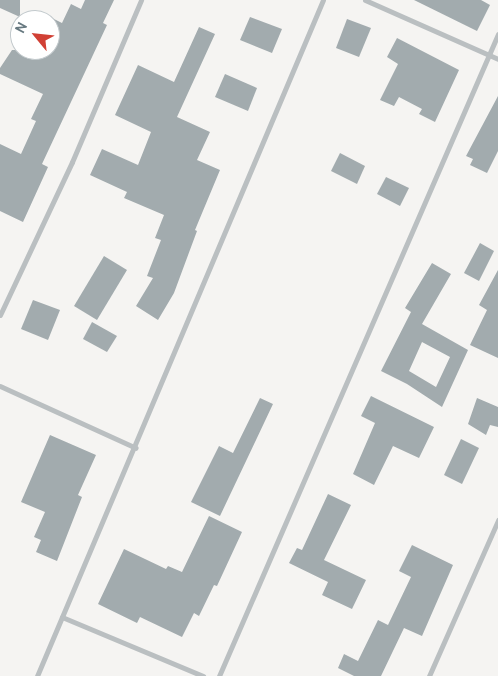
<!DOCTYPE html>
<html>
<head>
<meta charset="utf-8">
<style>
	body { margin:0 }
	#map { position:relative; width:498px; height:676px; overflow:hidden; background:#f5f4f2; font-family:Overpass,sans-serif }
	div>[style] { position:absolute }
	.building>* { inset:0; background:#a2abae }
	.street>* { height:5px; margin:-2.5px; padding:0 2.5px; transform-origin:2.5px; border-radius:2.5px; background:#babfc1 }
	span { translate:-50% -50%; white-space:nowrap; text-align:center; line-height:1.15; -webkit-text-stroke:5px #fff; paint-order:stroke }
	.north { position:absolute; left:10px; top:10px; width:50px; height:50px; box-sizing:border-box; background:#fff; border:1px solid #c2c9cc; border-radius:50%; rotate:298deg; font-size:14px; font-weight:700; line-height:20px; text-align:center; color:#677980 }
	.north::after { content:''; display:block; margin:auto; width:18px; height:22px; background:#d14035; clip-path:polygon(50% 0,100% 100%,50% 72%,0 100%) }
</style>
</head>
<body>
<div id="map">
	<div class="building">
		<i style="clip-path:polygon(0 0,20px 0,20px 17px,0 8px)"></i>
		<i style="clip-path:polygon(85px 0,114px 0,103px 23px,107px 25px,42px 164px,48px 167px,23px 222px,0 211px,0 144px,21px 154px,36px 121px,31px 119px,43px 94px,0 74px,0 68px,12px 50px,50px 50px,50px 17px,62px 23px,71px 4px,81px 9px)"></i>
		<i style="clip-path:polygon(414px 0,481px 0,490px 5px,477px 31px)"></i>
		<i style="clip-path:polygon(250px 17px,282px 29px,272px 53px,240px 40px)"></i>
		<i style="clip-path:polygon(347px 19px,371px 28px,359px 57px,336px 48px)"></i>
		<i style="clip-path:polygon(199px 27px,215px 34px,177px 117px,210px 132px,197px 160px,220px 170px,195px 230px,197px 231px,174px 293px,158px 320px,136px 306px,153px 278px,147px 276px,161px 240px,155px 238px,164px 215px,124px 198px,127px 192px,90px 175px,102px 149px,138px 165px,151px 132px,115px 115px,138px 65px,174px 82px)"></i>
		<i style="clip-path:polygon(397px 38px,459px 70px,435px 122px,419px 114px,422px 109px,399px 97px,394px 106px,380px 100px,398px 64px,387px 57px)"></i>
		<i style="clip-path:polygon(225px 74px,257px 88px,248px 111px,215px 97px)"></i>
		<i style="clip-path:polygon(498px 96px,498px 151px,487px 173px,470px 165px,473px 159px,466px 156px)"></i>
		<i style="clip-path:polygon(340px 153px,365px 166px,357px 184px,331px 171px)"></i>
		<i style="clip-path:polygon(386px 177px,409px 188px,400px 206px,377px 194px)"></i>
		<i style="clip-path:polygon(480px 243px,494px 251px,479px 281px,464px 273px)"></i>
		<i style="clip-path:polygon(104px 256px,127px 270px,97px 320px,74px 306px)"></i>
		<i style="clip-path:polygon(evenodd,432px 263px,451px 274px,422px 324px,468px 350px,442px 407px,407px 384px,381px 371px,411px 312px,405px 308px,432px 263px,422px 342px,450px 357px,436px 387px,409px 371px,422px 342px)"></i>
		<i style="clip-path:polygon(498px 270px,498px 358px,470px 345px,487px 310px,479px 305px)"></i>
		<i style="clip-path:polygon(33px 300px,60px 310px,48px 340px,21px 329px)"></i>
		<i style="clip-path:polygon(92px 322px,117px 336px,107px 352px,83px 339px)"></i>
		<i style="clip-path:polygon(371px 396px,434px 427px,419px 458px,393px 446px,374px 485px,353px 474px,375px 423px,361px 416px)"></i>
		<i style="clip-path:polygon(260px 398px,273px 404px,220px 516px,191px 502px,219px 446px,233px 453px)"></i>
		<i style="clip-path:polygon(477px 398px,498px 407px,498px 427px,490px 425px,486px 435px,468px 424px)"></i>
		<i style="clip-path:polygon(50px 435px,96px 455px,78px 495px,82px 497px,57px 561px,36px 552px,41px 540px,34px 537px,45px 512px,21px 502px)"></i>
		<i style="clip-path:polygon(461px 439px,479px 448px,462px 484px,444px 475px)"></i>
		<i style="clip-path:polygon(328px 494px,351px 505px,324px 560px,366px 580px,352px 609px,322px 595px,328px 582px,289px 563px,297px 548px,302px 550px)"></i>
		<i style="clip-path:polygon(209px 516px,242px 532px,217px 586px,214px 585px,199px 616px,194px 613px,182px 637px,140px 617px,137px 623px,98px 604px,124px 549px,166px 569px,168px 566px,182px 572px)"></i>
		<i style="clip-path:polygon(412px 545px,453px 565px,422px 636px,404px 628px,381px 676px,354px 676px,338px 668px,344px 654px,358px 661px,378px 620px,388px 625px,411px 577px,399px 571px)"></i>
	</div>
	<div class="street">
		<i style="left:365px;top:0;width:145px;rotate:23.9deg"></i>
		<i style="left:0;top:315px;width:169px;rotate:-64.8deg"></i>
		<i style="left:72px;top:162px;width:176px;rotate:-66.9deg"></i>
		<i style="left:0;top:386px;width:149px;rotate:24.5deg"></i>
		<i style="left:62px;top:617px;width:153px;rotate:22.7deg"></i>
		<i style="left:37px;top:676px;width:734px;rotate:-67.07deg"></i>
		<i style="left:219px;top:676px;width:700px;rotate:-66.51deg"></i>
		<i style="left:429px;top:676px;width:171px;rotate:-66.1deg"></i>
	</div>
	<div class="north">N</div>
</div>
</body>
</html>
